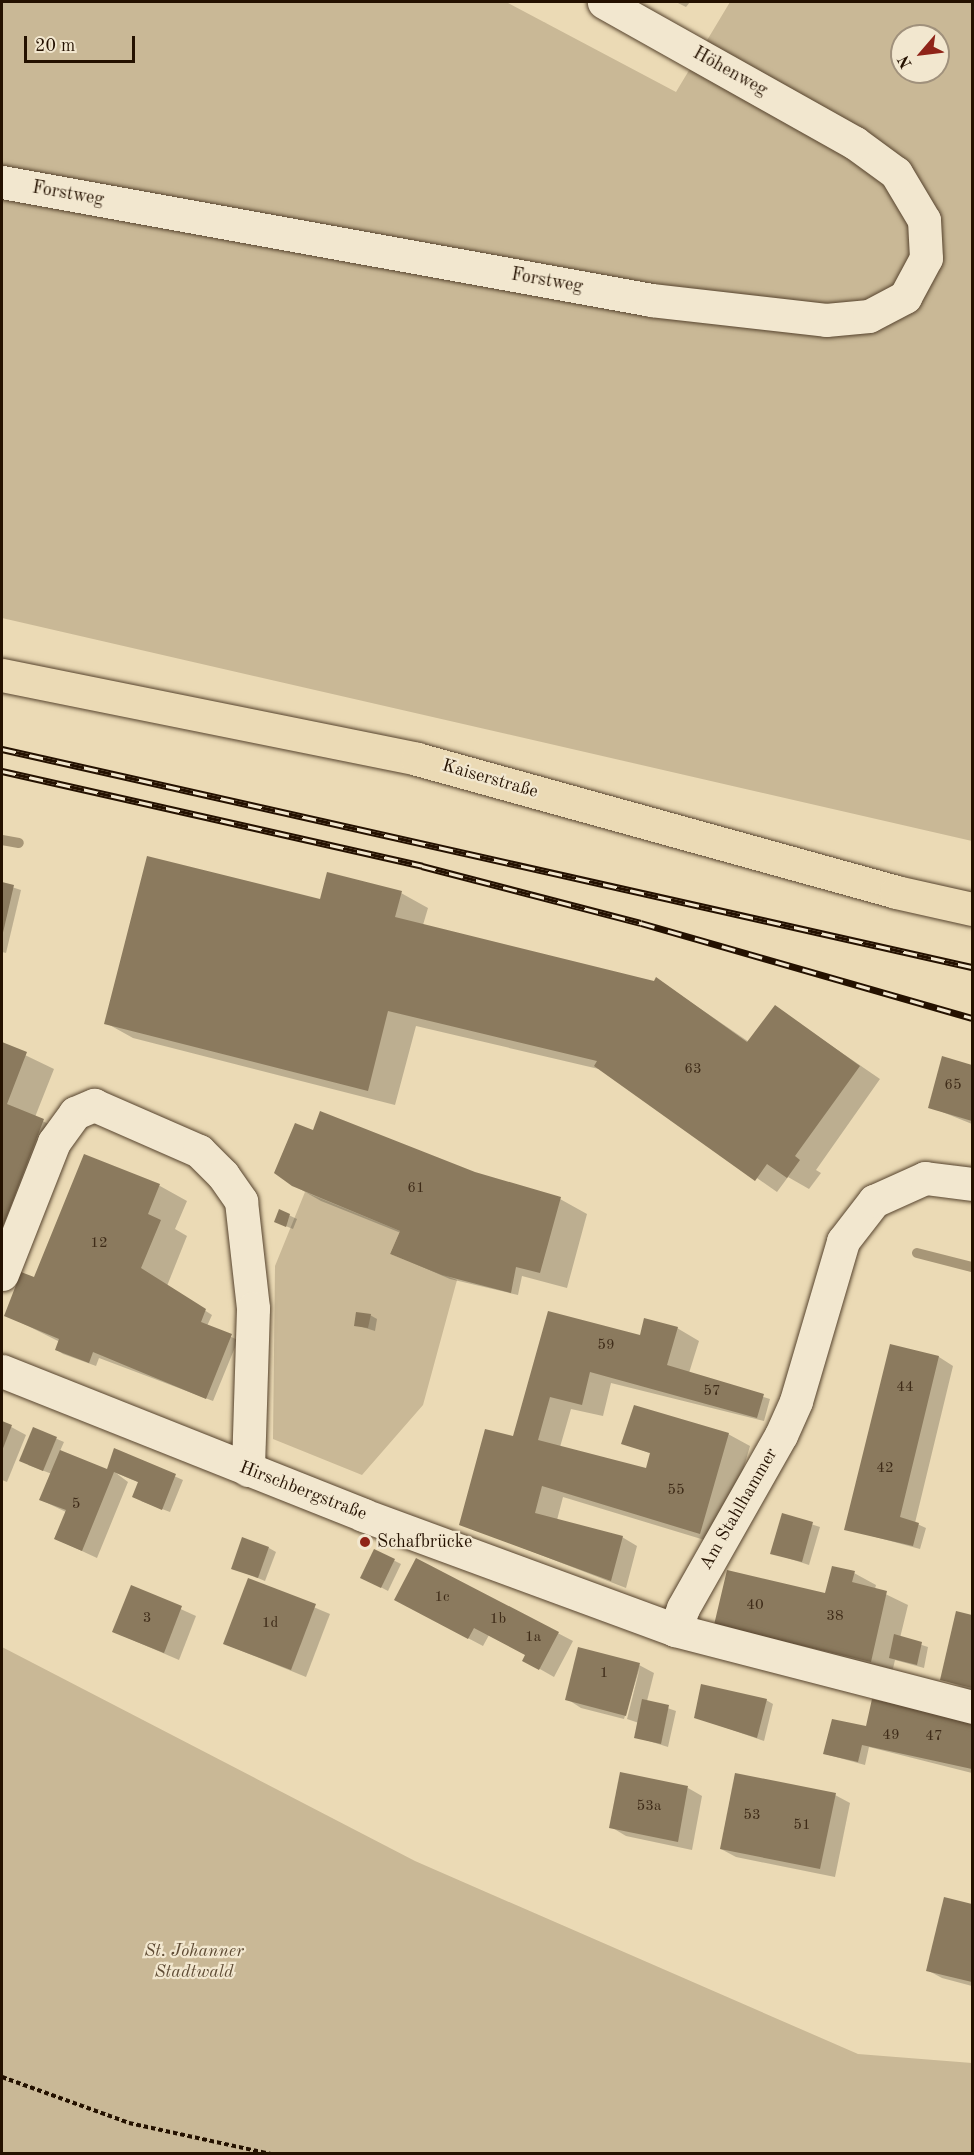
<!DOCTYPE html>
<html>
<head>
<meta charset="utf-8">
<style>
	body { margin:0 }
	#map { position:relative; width:974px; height:2155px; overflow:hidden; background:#ebdab5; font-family:"Old Standard TT",serif }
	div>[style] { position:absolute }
	.green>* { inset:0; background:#c9b896 }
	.shadow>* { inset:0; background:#0003 }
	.stream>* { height:10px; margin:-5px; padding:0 5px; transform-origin:5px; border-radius:5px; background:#a79677 }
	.building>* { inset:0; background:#8b7a5e }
	.path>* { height:4px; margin-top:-2px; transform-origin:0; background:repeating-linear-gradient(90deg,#241100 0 4.5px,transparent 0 7.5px) }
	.roads { filter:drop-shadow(0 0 2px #56432d) drop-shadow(0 0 2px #56432d) }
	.minor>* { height:33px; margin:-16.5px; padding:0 16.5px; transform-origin:16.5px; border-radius:16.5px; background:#f2e7cf }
	.major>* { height:33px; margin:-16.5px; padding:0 16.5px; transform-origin:16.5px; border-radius:16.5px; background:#ebdab5 }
	.rail>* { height:7px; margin-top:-3.5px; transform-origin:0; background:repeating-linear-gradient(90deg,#f2e7cf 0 14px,#241100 0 28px); box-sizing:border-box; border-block:2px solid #241100 }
	.dots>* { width:16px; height:16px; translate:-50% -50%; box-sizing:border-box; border:3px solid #f2e7cf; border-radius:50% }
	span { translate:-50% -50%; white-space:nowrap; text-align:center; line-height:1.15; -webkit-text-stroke:4.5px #f2e7cf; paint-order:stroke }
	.number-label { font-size:15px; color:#3e2b18 }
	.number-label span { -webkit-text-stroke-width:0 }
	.street-label { font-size:18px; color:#241100 }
	.poi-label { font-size:18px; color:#241100 }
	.left { translate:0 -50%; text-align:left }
	.park-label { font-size:18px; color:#5e4b34; font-style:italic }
	.frame { position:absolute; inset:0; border:3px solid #241100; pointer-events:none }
	.north { position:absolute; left:890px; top:24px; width:60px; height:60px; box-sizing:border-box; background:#f2e7cf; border:2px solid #a0917c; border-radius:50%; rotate:242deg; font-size:16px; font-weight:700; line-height:24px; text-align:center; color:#241100 }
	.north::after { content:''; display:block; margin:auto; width:21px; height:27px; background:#8f2418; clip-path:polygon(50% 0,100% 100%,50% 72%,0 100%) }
	.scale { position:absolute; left:24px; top:36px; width:111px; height:27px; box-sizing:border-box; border:3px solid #241100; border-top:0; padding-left:8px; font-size:18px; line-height:21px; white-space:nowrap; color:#241100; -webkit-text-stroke:4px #f2e7cf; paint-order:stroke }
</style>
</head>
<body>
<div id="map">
	<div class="green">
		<i style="clip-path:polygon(evenodd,2px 2px,506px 2px,676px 92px,730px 2px,972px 2px,972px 841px,2px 618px,2px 2px,902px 36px,938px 36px,938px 72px,902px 72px,902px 36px)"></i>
		<i style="clip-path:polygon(305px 1192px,400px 1231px,390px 1254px,457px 1280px,423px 1405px,362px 1475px,273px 1439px,275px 1266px)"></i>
		<i style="clip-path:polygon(2px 1647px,415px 1861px,858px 2054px,972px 2063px,972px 2153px,2px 2153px)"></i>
	</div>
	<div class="shadow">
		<i style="clip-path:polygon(676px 2px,690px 2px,686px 7px)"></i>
		<i style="clip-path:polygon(2px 884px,21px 890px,6px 953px,2px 952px)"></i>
		<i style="clip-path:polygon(401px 893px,428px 908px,423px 925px,653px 982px,657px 979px,749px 1042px,775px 1007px,880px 1079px,816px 1170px,821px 1173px,809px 1189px,788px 1177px,777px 1192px,603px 1070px,416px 1026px,395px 1105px,133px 1038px,106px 1023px,321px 901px)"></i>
		<i style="clip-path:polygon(2px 1044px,54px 1069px,35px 1117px,71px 1136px,2px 1270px)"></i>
		<i style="clip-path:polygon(943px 1058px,972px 1066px,972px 1124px,930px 1107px)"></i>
		<i style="clip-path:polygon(314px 1132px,560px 1199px,587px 1214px,567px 1288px,522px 1276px,518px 1295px,450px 1279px,392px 1254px,401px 1233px,321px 1201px,293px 1185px)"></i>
		<i style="clip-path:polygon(85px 1156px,160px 1186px,187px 1201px,175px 1229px,187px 1236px,167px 1286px,212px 1315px,207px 1326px,238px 1340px,213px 1401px,99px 1358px,96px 1366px,63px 1354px,57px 1350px,60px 1342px,6px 1315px,34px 1279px)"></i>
		<i style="clip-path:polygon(280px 1211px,297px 1219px,293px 1229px,283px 1225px)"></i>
		<i style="clip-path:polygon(549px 1313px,641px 1337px,677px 1328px,699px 1341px,689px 1373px,770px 1399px,764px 1421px,611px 1383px,603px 1416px,571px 1409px,560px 1447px,647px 1469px,652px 1454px,623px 1443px,728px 1434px,750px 1446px,721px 1545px,563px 1497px,557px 1520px,622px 1537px,637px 1546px,626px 1588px,461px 1524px,513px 1438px)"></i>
		<i style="clip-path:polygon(370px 1315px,377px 1319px,375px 1331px,356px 1325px)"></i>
		<i style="clip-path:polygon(891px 1346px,939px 1357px,953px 1366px,915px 1523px,926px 1528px,920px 1549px,846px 1529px)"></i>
		<i style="clip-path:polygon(2px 1422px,26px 1435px,7px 1482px,2px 1480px)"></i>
		<i style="clip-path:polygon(34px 1429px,64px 1442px,60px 1451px,113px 1473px,115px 1450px,183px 1480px,170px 1512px,141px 1501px,140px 1483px,116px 1473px,128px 1482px,97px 1558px,56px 1539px,66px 1512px,41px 1500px,52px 1474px,28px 1465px)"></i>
		<i style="clip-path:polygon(783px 1515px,820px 1527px,809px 1565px,772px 1553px)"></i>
		<i style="clip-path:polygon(269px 1548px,276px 1552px,265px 1581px,233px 1568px)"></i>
		<i style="clip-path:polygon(375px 1551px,401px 1564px,388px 1591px,369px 1581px)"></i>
		<i style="clip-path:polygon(417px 1560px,573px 1641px,554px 1677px,524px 1660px,527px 1655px,489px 1635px,483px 1646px,411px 1608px)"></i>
		<i style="clip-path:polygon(854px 1573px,876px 1585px,875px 1589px,908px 1605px,900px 1638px,928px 1647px,924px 1668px,895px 1660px,892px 1673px,730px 1633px,827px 1595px)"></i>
		<i style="clip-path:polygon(249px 1580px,330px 1614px,306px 1677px,225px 1644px)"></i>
		<i style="clip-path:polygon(132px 1587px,196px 1616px,179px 1660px,114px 1632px)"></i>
		<i style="clip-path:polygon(958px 1613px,972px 1617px,972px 1691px,942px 1679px)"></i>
		<i style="clip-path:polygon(639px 1665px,654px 1673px,647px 1701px,676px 1711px,668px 1747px,636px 1737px,639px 1723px,627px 1719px,640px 1667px,624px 1719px,581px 1708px,567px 1699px)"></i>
		<i style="clip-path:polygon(766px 1700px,773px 1704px,764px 1741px,695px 1717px)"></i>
		<i style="clip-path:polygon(972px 1723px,972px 1773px,869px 1747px,865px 1765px,825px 1754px,865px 1728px)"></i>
		<i style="clip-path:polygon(688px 1788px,702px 1796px,692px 1850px,626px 1836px,611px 1827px)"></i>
		<i style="clip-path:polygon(835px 1795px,850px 1803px,835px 1877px,736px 1857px,721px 1849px)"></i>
		<i style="clip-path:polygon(945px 1899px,972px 1906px,972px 1986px,942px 1978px,927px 1970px)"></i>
	</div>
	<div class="stream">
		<i style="left:2px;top:840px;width:17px;rotate:10deg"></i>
		<i style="left:917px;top:1253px;width:57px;rotate:14.3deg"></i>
	</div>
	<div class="building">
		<i style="clip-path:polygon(147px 856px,320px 899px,327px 872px,402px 891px,395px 917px,654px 981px,656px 977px,747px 1042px,775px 1005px,860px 1066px,795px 1156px,800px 1160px,787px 1178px,767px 1164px,755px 1181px,594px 1066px,597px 1061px,388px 1011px,368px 1091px,104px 1024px)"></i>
		<i style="clip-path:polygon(2px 882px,14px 885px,2px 937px)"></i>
		<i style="clip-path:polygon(2px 1042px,27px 1052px,7px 1104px,44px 1119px,2px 1229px)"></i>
		<i style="clip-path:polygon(942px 1056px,972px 1065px,972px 1121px,928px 1108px)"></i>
		<i style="clip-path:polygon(320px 1111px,475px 1172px,561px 1197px,540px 1273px,516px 1267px,511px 1293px,442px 1275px,390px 1254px,400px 1231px,292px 1186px,274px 1173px,295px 1123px,313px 1130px)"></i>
		<i style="clip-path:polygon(84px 1154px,160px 1184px,148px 1214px,161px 1220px,141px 1268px,206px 1309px,201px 1322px,232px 1334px,206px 1399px,93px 1352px,89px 1363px,55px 1350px,59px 1339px,4px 1316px,21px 1272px,34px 1277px)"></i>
		<i style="clip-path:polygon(279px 1209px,290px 1214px,286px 1227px,274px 1222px)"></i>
		<i style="clip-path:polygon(548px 1311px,640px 1335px,644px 1318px,678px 1327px,667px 1365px,764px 1394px,757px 1418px,590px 1372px,582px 1405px,550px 1397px,538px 1440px,646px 1468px,650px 1453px,621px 1444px,634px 1405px,729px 1433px,700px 1534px,542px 1486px,535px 1513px,623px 1536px,611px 1581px,459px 1525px,485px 1429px,513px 1436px)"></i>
		<i style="clip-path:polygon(356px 1312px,371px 1314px,368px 1328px,354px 1326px)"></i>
		<i style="clip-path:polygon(890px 1344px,939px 1356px,900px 1517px,919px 1523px,913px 1546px,844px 1530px)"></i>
		<i style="clip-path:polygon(2px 1421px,12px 1425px,2px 1451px)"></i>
		<i style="clip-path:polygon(33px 1427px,57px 1437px,43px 1471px,19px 1461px)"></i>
		<i style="clip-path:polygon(114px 1448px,176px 1474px,162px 1510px,132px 1497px,138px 1482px,114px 1472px,82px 1551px,54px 1539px,66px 1510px,39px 1500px,60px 1450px,107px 1469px)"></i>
		<i style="clip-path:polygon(782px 1513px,813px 1522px,802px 1562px,770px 1554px)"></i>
		<i style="clip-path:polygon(242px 1537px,269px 1547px,258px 1578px,231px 1569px)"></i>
		<i style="clip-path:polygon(374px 1549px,395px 1559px,381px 1588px,360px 1578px)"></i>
		<i style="clip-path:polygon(416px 1558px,559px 1632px,539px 1670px,522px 1661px,525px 1655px,474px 1628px,468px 1639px,394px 1600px)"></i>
		<i style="clip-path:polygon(832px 1566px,855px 1571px,852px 1582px,887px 1591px,871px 1662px,714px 1625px,727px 1570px,825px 1593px)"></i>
		<i style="clip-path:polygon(248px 1578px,316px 1604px,291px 1670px,223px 1644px)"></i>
		<i style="clip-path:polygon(131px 1585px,182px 1606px,164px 1653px,112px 1632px)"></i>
		<i style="clip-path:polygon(956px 1611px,972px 1615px,972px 1688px,940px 1680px)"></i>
		<i style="clip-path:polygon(894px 1634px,922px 1642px,917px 1665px,889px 1658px)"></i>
		<i style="clip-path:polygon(578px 1647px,640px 1663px,626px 1716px,565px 1700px)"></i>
		<i style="clip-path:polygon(701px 1684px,767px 1699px,757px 1738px,694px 1718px)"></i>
		<i style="clip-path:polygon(642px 1699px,669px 1705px,661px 1744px,634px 1738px)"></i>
		<i style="clip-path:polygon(872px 1699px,972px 1721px,972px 1769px,862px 1745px,858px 1762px,823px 1754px,832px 1719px,866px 1726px)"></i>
		<i style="clip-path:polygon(620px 1772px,688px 1786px,678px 1842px,609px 1828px)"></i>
		<i style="clip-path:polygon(735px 1773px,836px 1793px,820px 1869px,720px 1849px)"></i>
		<i style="clip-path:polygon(944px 1897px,972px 1904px,972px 1982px,926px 1971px)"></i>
	</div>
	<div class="path">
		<i style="left:2px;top:2077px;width:135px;rotate:19.9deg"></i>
		<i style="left:129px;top:2123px;width:145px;rotate:12.3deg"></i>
	</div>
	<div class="roads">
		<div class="minor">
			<i style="left:2px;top:182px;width:660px;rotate:10.3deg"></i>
			<i style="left:651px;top:300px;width:176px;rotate:6.5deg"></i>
			<i style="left:826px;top:320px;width:43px;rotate:-5.3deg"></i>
			<i style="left:869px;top:316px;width:41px;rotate:-27.8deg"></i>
			<i style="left:905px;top:297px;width:44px;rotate:-61.7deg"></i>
			<i style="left:926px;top:258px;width:38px;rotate:-93deg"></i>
			<i style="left:924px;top:220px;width:55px;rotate:-120.8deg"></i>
			<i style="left:896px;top:173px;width:51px;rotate:-143.8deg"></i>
			<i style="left:855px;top:143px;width:288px;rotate:-150.7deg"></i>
			<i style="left:2px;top:1274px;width:142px;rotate:-68.5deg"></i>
			<i style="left:54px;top:1142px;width:36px;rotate:-54deg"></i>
			<i style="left:75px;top:1113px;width:21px;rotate:-23deg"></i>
			<i style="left:94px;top:1105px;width:115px;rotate:23.7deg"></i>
			<i style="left:199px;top:1151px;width:34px;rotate:45deg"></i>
			<i style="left:223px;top:1175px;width:32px;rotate:55deg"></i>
			<i style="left:241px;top:1201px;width:108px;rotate:83.6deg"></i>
			<i style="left:253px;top:1308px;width:162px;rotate:91.8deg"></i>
			<i style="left:2px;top:1371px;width:389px;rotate:21.7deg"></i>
			<i style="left:363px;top:1515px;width:333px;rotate:20.2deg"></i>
			<i style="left:675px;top:1630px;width:307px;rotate:14.5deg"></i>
			<i style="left:675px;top:1630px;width:23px;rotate:-70deg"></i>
			<i style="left:683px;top:1608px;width:199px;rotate:-60.5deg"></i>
			<i style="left:781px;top:1435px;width:37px;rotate:-66deg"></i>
			<i style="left:796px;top:1401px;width:167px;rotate:-73.6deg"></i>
			<i style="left:843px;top:1241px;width:51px;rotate:-52.2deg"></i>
			<i style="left:874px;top:1201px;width:56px;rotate:-24.3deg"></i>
			<i style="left:925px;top:1178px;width:47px;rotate:7.3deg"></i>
		</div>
		<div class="major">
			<i style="left:2px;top:675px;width:423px;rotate:11.4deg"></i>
			<i style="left:417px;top:759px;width:497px;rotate:15.5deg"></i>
			<i style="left:896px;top:892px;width:78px;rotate:12.6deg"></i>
		</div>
	</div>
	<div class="rail">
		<i style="left:2px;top:749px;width:994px;rotate:12.67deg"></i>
		<i style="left:2px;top:771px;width:431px;rotate:12.7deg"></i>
		<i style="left:422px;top:866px;width:226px;rotate:14.6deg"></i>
		<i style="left:641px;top:923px;width:344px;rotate:16deg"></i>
	</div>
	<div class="dots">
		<i style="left:365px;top:1542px;background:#8f2418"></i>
	</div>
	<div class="number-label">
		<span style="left:693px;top:1070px">63</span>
		<span style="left:953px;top:1086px">65</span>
		<span style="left:416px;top:1189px">61</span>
		<span style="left:99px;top:1244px">12</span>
		<span style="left:606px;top:1346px">59</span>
		<span style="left:905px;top:1388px">44</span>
		<span style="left:712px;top:1392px">57</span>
		<span style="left:885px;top:1469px">42</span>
		<span style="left:676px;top:1491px">55</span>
		<span style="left:76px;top:1505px">5</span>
		<span style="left:442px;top:1598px">1c</span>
		<span style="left:755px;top:1606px">40</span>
		<span style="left:835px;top:1617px">38</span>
		<span style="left:147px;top:1619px">3</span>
		<span style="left:498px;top:1620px">1b</span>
		<span style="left:270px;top:1624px">1d</span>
		<span style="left:533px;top:1638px">1a</span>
		<span style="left:604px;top:1674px">1</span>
		<span style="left:891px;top:1736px">49</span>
		<span style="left:934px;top:1737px">47</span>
		<span style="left:649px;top:1807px">53a</span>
		<span style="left:752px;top:1816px">53</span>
		<span style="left:802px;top:1826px">51</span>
	</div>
	<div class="street-label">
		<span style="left:730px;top:72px;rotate:29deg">Höhenweg</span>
		<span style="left:68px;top:194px;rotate:10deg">Forstweg</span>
		<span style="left:547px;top:281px;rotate:10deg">Forstweg</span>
		<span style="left:490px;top:779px;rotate:16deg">Kaiserstraße</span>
		<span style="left:303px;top:1491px;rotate:21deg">Hirschbergstraße</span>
		<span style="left:739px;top:1509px;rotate:-60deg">Am Stahlhammer</span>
	</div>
	<div class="poi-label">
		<span class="left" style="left:377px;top:1542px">Schafbrücke</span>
	</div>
	<div class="park-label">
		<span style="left:194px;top:1962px">St. Johanner<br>Stadtwald</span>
	</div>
	<div class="frame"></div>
	<div class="north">N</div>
	<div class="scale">20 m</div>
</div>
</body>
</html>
